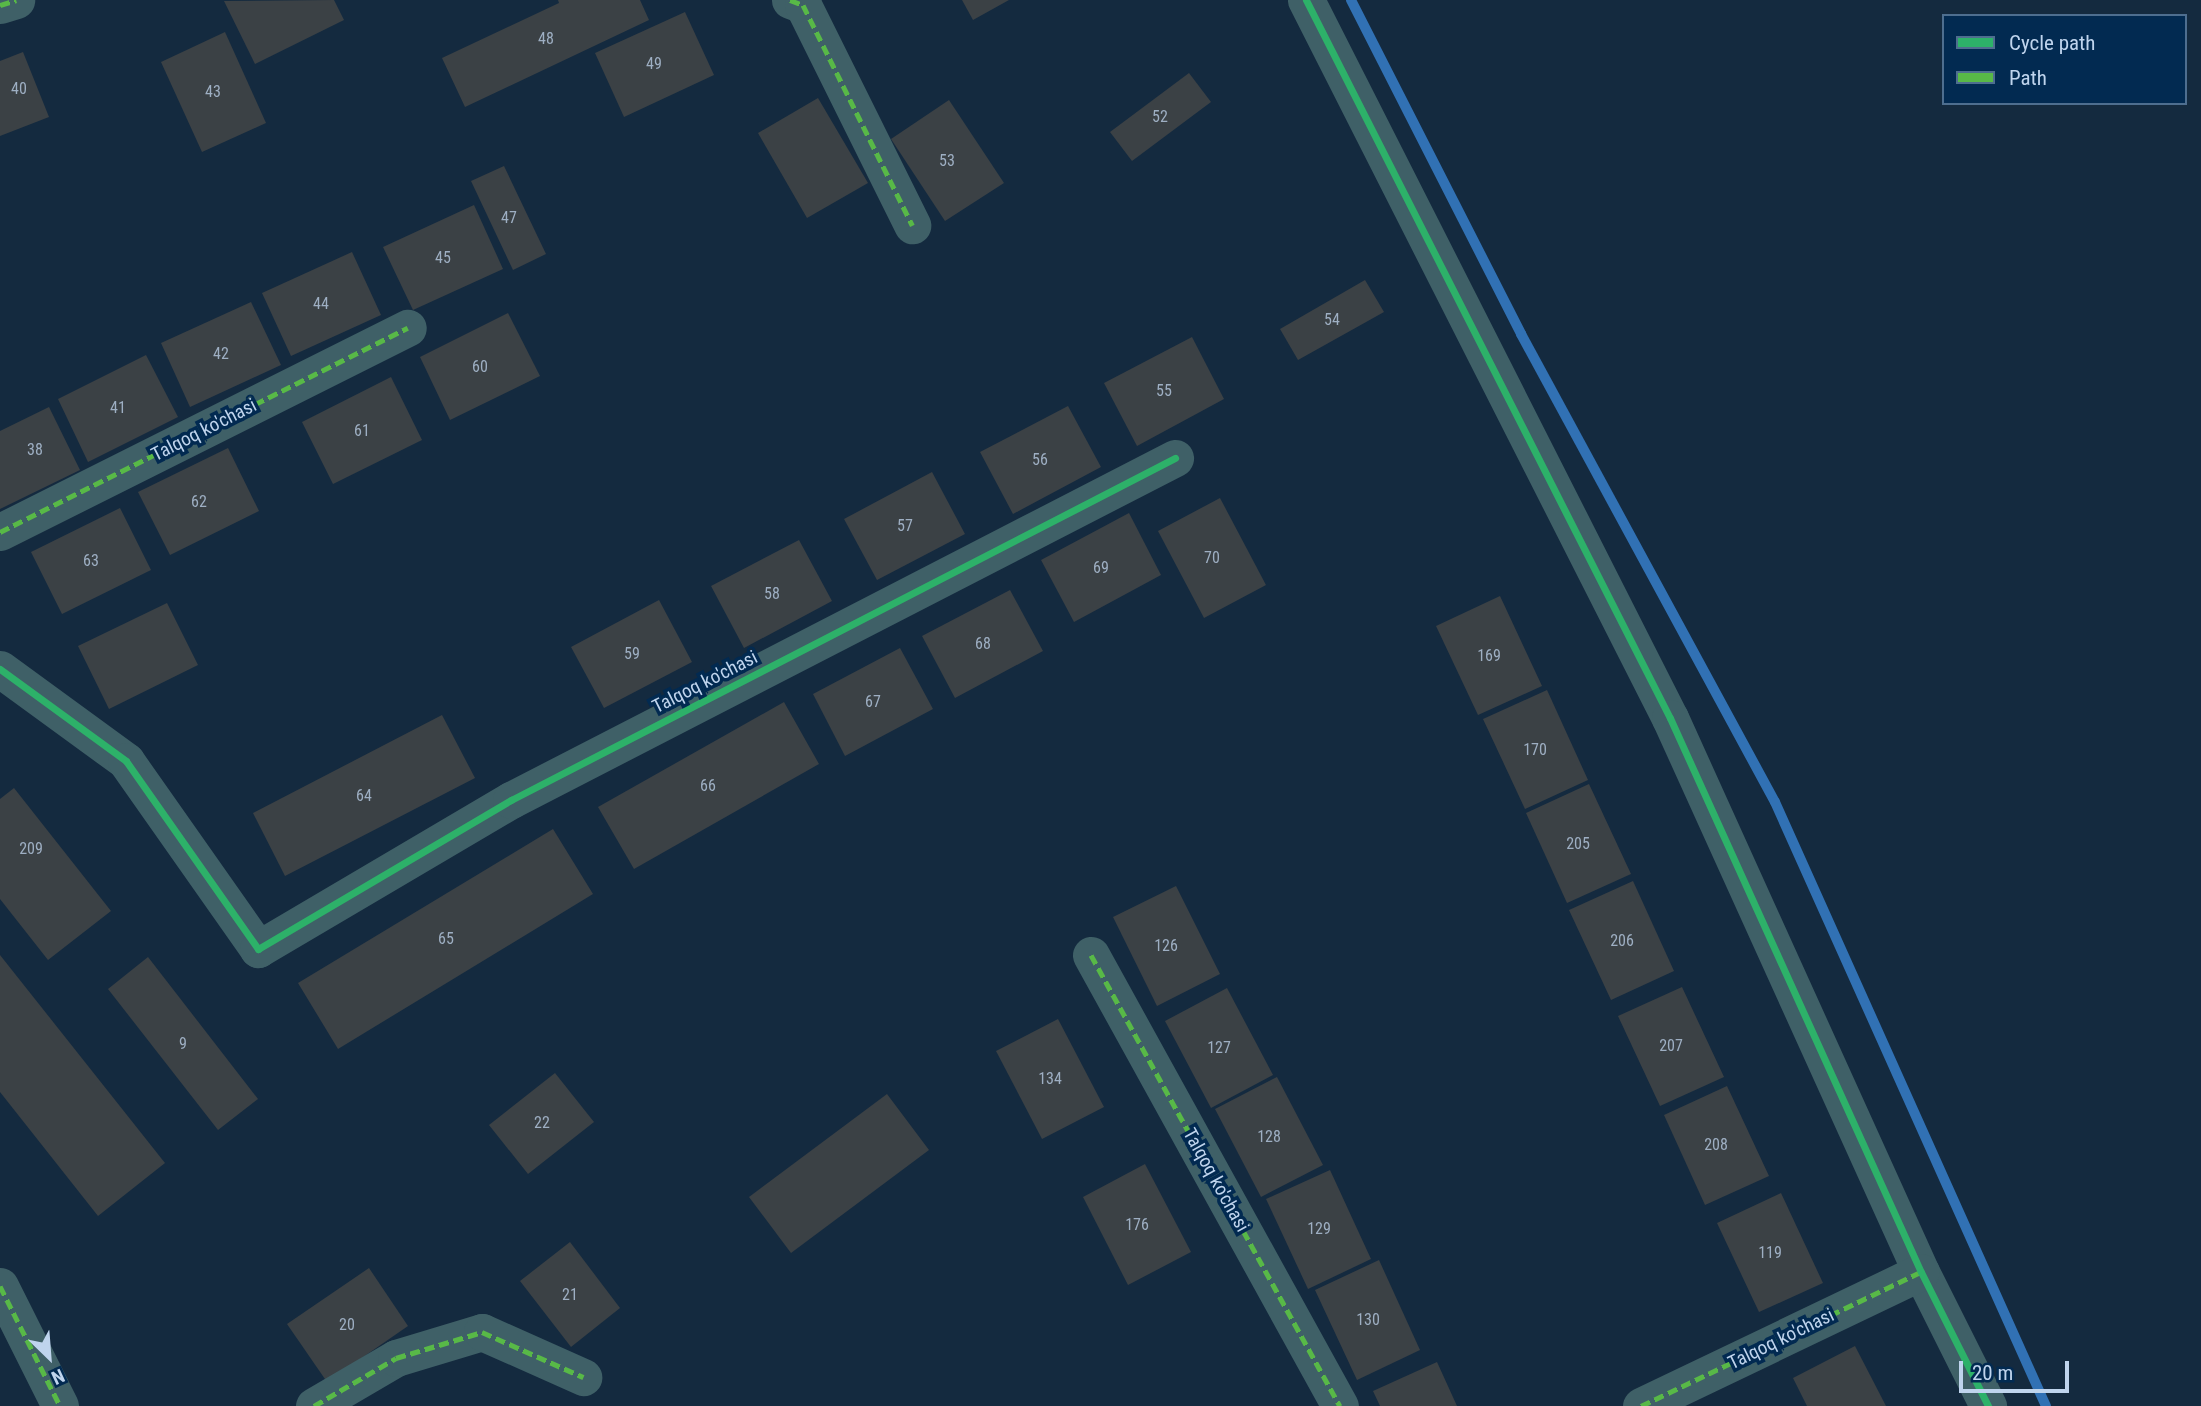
<!DOCTYPE html>
<html>
<head>
<meta charset="utf-8">
<style>
	body { margin:0 }
	#map { position:relative; width:2201px; height:1406px; overflow:hidden; background:#142a3f; font-family:"Roboto Condensed",sans-serif }
	div>[style] { position:absolute }
	.stream>* { height:10px; margin:-5px; padding:0 5px; transform-origin:5px; border-radius:5px; background:#3171b4 }
	.building>* { inset:0; background:#3b4145 }
	.minor>* { height:37px; margin:-18.5px; padding:0 18.5px; transform-origin:18.5px; border-radius:18.5px; background:#3f6067 }
	.quiet>* { height:5px; margin-top:-2.5px; transform-origin:0; background:repeating-linear-gradient(90deg,#58b947 0 10px,transparent 0 15px) }
	.cycleway>* { height:7px; margin:-3.5px; padding:0 3.5px; transform-origin:3.5px; border-radius:3.5px; background:#2db169 }
	span { translate:-50% -50%; white-space:nowrap; text-align:center; line-height:1.15; -webkit-text-stroke:7px #022a51; paint-order:stroke }
	.number-label { font-size:16px; color:#9eafc3 }
	.number-label span { -webkit-text-stroke-width:0 }
	.street-label { font-size:19px; color:#bfd4ed }
	.legend { position:absolute; left:1942px; top:14px; width:245px; height:91px; box-sizing:border-box; background:#022a51; border:2px solid #4e6e8f; margin:0; padding:9px 12px; list-style:none; font-size:21px; color:#bfd4ed }
	.legend li { display:flex; align-items:center; gap:14px; height:35px }
	.legend b { width:35px; border:2px solid #4e6e8f }
	.north { position:absolute; left:14px; top:1322px; width:70px; height:70px; -webkit-text-stroke:5px #022a51; paint-order:stroke; rotate:155deg; font-size:19px; font-weight:700; line-height:28px; text-align:center; color:#bfd4ed }
	.north::after { content:''; display:block; margin:auto; width:24px; height:32px; background:#bfd4ed; clip-path:polygon(50% 0,100% 100%,50% 72%,0 100%) }
	.scale { position:absolute; left:1959px; top:1361px; width:110px; height:32px; box-sizing:border-box; border:4px solid #bfd4ed; border-top:0; padding-left:9px; font-size:21px; line-height:24px; white-space:nowrap; color:#bfd4ed; -webkit-text-stroke:5px #022a51; paint-order:stroke }
</style>
</head>
<body>
<div id="map">
	<div class="stream">
		<i style="left:1351px;top:0;width:375px;rotate:63deg"></i>
		<i style="left:1521px;top:334px;width:532px;rotate:61.51deg"></i>
		<i style="left:1775px;top:802px;width:662px;rotate:65.84deg"></i>
	</div>
	<div class="building">
		<i style="clip-path:polygon(334px 0,344px 20px,255px 64px,224px 1px)"></i>
		<i style="clip-path:polygon(558px 0,640px 0,649px 20px,465px 107px,442px 58px,559px 3px)"></i>
		<i style="clip-path:polygon(962px 0,1009px 0,973px 20px)"></i>
		<i style="clip-path:polygon(685px 12px,714px 75px,624px 117px,595px 53px)"></i>
		<i style="clip-path:polygon(225px 32px,266px 123px,202px 152px,161px 62px)"></i>
		<i style="clip-path:polygon(23px 52px,49px 117px,0 136px,0 61px)"></i>
		<i style="clip-path:polygon(1189px 73px,1211px 102px,1132px 161px,1110px 132px)"></i>
		<i style="clip-path:polygon(818px 98px,868px 183px,807px 218px,758px 133px)"></i>
		<i style="clip-path:polygon(949px 100px,1004px 183px,945px 221px,891px 139px)"></i>
		<i style="clip-path:polygon(504px 166px,546px 254px,513px 270px,471px 181px)"></i>
		<i style="clip-path:polygon(474px 205px,503px 269px,413px 310px,383px 247px)"></i>
		<i style="clip-path:polygon(352px 252px,381px 315px,291px 356px,262px 293px)"></i>
		<i style="clip-path:polygon(1365px 280px,1384px 312px,1298px 360px,1280px 329px)"></i>
		<i style="clip-path:polygon(251px 302px,281px 365px,190px 407px,161px 343px)"></i>
		<i style="clip-path:polygon(508px 313px,540px 376px,450px 420px,420px 357px)"></i>
		<i style="clip-path:polygon(1192px 337px,1224px 399px,1137px 446px,1104px 383px)"></i>
		<i style="clip-path:polygon(146px 355px,178px 417px,88px 462px,58px 399px)"></i>
		<i style="clip-path:polygon(391px 377px,422px 440px,333px 484px,302px 422px)"></i>
		<i style="clip-path:polygon(1068px 406px,1101px 467px,1013px 514px,980px 452px)"></i>
		<i style="clip-path:polygon(49px 407px,80px 470px,0 509px,0 431px)"></i>
		<i style="clip-path:polygon(228px 448px,259px 511px,170px 555px,138px 492px)"></i>
		<i style="clip-path:polygon(932px 472px,965px 534px,877px 580px,844px 519px)"></i>
		<i style="clip-path:polygon(1220px 498px,1266px 585px,1204px 618px,1158px 531px)"></i>
		<i style="clip-path:polygon(120px 508px,151px 570px,62px 614px,31px 552px)"></i>
		<i style="clip-path:polygon(1129px 513px,1161px 575px,1074px 622px,1041px 560px)"></i>
		<i style="clip-path:polygon(799px 540px,832px 601px,744px 648px,711px 586px)"></i>
		<i style="clip-path:polygon(1010px 590px,1043px 651px,955px 698px,922px 636px)"></i>
		<i style="clip-path:polygon(1500px 596px,1542px 686px,1478px 715px,1436px 626px)"></i>
		<i style="clip-path:polygon(659px 600px,692px 662px,604px 708px,571px 647px)"></i>
		<i style="clip-path:polygon(167px 603px,198px 665px,109px 709px,78px 646px)"></i>
		<i style="clip-path:polygon(900px 648px,933px 709px,845px 756px,813px 694px)"></i>
		<i style="clip-path:polygon(1547px 690px,1588px 780px,1525px 809px,1483px 719px)"></i>
		<i style="clip-path:polygon(784px 702px,819px 764px,634px 869px,598px 807px)"></i>
		<i style="clip-path:polygon(442px 715px,475px 778px,285px 876px,253px 813px)"></i>
		<i style="clip-path:polygon(1589px 784px,1631px 874px,1567px 903px,1526px 813px)"></i>
		<i style="clip-path:polygon(14px 788px,111px 911px,48px 960px,0 899px,0 799px)"></i>
		<i style="clip-path:polygon(553px 829px,593px 894px,338px 1049px,298px 983px)"></i>
		<i style="clip-path:polygon(1633px 881px,1674px 971px,1611px 1000px,1569px 910px)"></i>
		<i style="clip-path:polygon(1176px 886px,1220px 974px,1157px 1006px,1113px 917px)"></i>
		<i style="clip-path:polygon(0 955px,165px 1163px,98px 1216px,0 1092px)"></i>
		<i style="clip-path:polygon(148px 957px,258px 1099px,218px 1130px,108px 989px)"></i>
		<i style="clip-path:polygon(1682px 987px,1724px 1077px,1660px 1106px,1618px 1016px)"></i>
		<i style="clip-path:polygon(1227px 988px,1273px 1075px,1211px 1108px,1165px 1021px)"></i>
		<i style="clip-path:polygon(1058px 1019px,1104px 1107px,1042px 1139px,996px 1051px)"></i>
		<i style="clip-path:polygon(555px 1073px,594px 1122px,528px 1174px,489px 1125px)"></i>
		<i style="clip-path:polygon(1277px 1077px,1323px 1165px,1261px 1197px,1215px 1109px)"></i>
		<i style="clip-path:polygon(1727px 1086px,1769px 1176px,1705px 1205px,1664px 1115px)"></i>
		<i style="clip-path:polygon(887px 1094px,929px 1150px,791px 1253px,749px 1197px)"></i>
		<i style="clip-path:polygon(1145px 1164px,1191px 1252px,1128px 1285px,1083px 1197px)"></i>
		<i style="clip-path:polygon(1330px 1170px,1371px 1259px,1308px 1289px,1266px 1199px)"></i>
		<i style="clip-path:polygon(1781px 1193px,1823px 1283px,1759px 1312px,1717px 1223px)"></i>
		<i style="clip-path:polygon(570px 1242px,620px 1308px,571px 1347px,520px 1281px)"></i>
		<i style="clip-path:polygon(1379px 1260px,1420px 1350px,1357px 1380px,1315px 1290px)"></i>
		<i style="clip-path:polygon(369px 1268px,408px 1326px,327px 1382px,287px 1324px)"></i>
		<i style="clip-path:polygon(1855px 1346px,1886px 1406px,1807px 1406px,1793px 1378px)"></i>
		<i style="clip-path:polygon(1437px 1362px,1457px 1406px,1380px 1406px,1373px 1391px)"></i>
	</div>
	<div class="minor">
		<i style="left:790px;top:0;width:14px;rotate:21deg"></i>
		<i style="left:803px;top:5px;width:246px;rotate:63.6deg"></i>
		<i style="left:1306px;top:0;width:805px;rotate:63.12deg"></i>
		<i style="left:1670px;top:718px;width:608px;rotate:65.63deg"></i>
		<i style="left:1921px;top:1272px;width:150px;rotate:63.4deg"></i>
		<i style="left:0;top:5px;width:17px;rotate:-17deg"></i>
		<i style="left:0;top:532px;width:456px;rotate:-26.6deg"></i>
		<i style="left:0;top:669px;width:156px;rotate:36.1deg"></i>
		<i style="left:126px;top:761px;width:230px;rotate:54.9deg"></i>
		<i style="left:258px;top:949px;width:294px;rotate:-30.5deg"></i>
		<i style="left:511px;top:800px;width:747px;rotate:-27.25deg"></i>
		<i style="left:1091px;top:955px;width:515px;rotate:61.1deg"></i>
		<i style="left:0;top:1286px;width:134px;rotate:63.4deg"></i>
		<i style="left:314px;top:1406px;width:95px;rotate:-30.3deg"></i>
		<i style="left:396px;top:1358px;width:90px;rotate:-16.8deg"></i>
		<i style="left:482px;top:1332px;width:111px;rotate:24deg"></i>
		<i style="left:1641px;top:1406px;width:310px;rotate:-25.6deg"></i>
	</div>
	<div class="quiet">
		<i style="left:790px;top:0;width:14px;rotate:21deg"></i>
		<i style="left:803px;top:5px;width:246px;rotate:63.6deg"></i>
		<i style="left:0;top:5px;width:17px;rotate:-17deg"></i>
		<i style="left:0;top:532px;width:456px;rotate:-26.6deg"></i>
		<i style="left:1091px;top:955px;width:515px;rotate:61.1deg"></i>
		<i style="left:0;top:1286px;width:134px;rotate:63.4deg"></i>
		<i style="left:314px;top:1406px;width:95px;rotate:-30.3deg"></i>
		<i style="left:396px;top:1358px;width:90px;rotate:-16.8deg"></i>
		<i style="left:482px;top:1332px;width:111px;rotate:24deg"></i>
		<i style="left:1641px;top:1406px;width:310px;rotate:-25.6deg"></i>
	</div>
	<div class="cycleway">
		<i style="left:1306px;top:0;width:805px;rotate:63.12deg"></i>
		<i style="left:1670px;top:718px;width:608px;rotate:65.63deg"></i>
		<i style="left:1921px;top:1272px;width:150px;rotate:63.4deg"></i>
		<i style="left:0;top:669px;width:156px;rotate:36.1deg"></i>
		<i style="left:126px;top:761px;width:230px;rotate:54.9deg"></i>
		<i style="left:258px;top:949px;width:294px;rotate:-30.5deg"></i>
		<i style="left:511px;top:800px;width:747px;rotate:-27.25deg"></i>
	</div>
	<div class="number-label">
		<span style="left:546px;top:39px">48</span>
		<span style="left:654px;top:64px">49</span>
		<span style="left:19px;top:89px">40</span>
		<span style="left:213px;top:92px">43</span>
		<span style="left:1160px;top:117px">52</span>
		<span style="left:947px;top:161px">53</span>
		<span style="left:509px;top:218px">47</span>
		<span style="left:443px;top:258px">45</span>
		<span style="left:321px;top:304px">44</span>
		<span style="left:1332px;top:320px">54</span>
		<span style="left:221px;top:354px">42</span>
		<span style="left:480px;top:367px">60</span>
		<span style="left:1164px;top:391px">55</span>
		<span style="left:118px;top:408px">41</span>
		<span style="left:362px;top:431px">61</span>
		<span style="left:35px;top:450px">38</span>
		<span style="left:1040px;top:460px">56</span>
		<span style="left:199px;top:502px">62</span>
		<span style="left:905px;top:526px">57</span>
		<span style="left:1212px;top:558px">70</span>
		<span style="left:91px;top:561px">63</span>
		<span style="left:1101px;top:568px">69</span>
		<span style="left:772px;top:594px">58</span>
		<span style="left:983px;top:644px">68</span>
		<span style="left:632px;top:654px">59</span>
		<span style="left:1489px;top:656px">169</span>
		<span style="left:873px;top:702px">67</span>
		<span style="left:1535px;top:750px">170</span>
		<span style="left:708px;top:786px">66</span>
		<span style="left:364px;top:796px">64</span>
		<span style="left:1578px;top:844px">205</span>
		<span style="left:31px;top:849px">209</span>
		<span style="left:446px;top:939px">65</span>
		<span style="left:1622px;top:941px">206</span>
		<span style="left:1166px;top:946px">126</span>
		<span style="left:183px;top:1044px">9</span>
		<span style="left:1671px;top:1046px">207</span>
		<span style="left:1219px;top:1048px">127</span>
		<span style="left:1050px;top:1079px">134</span>
		<span style="left:542px;top:1123px">22</span>
		<span style="left:1269px;top:1137px">128</span>
		<span style="left:1716px;top:1145px">208</span>
		<span style="left:1137px;top:1225px">176</span>
		<span style="left:1319px;top:1229px">129</span>
		<span style="left:1770px;top:1253px">119</span>
		<span style="left:570px;top:1295px">21</span>
		<span style="left:1368px;top:1320px">130</span>
		<span style="left:347px;top:1325px">20</span>
	</div>
	<div class="street-label">
		<span style="left:204px;top:430px;rotate:-27deg">Talqoq ko'chasi</span>
		<span style="left:705px;top:682px;rotate:-27deg">Talqoq ko'chasi</span>
		<span style="left:1216px;top:1180px;rotate:61deg">Talqoq ko'chasi</span>
		<span style="left:1781px;top:1339px;rotate:-26deg">Talqoq ko'chasi</span>
	</div>
	<ul class="legend">
	<li><b style="height:9px;background:#2db169"></b>Cycle path</li>
	<li><b style="height:9px;background:#58b947"></b>Path</li>
	</ul>
	<div class="north">N</div>
	<div class="scale">20 m</div>
</div>
</body>
</html>
